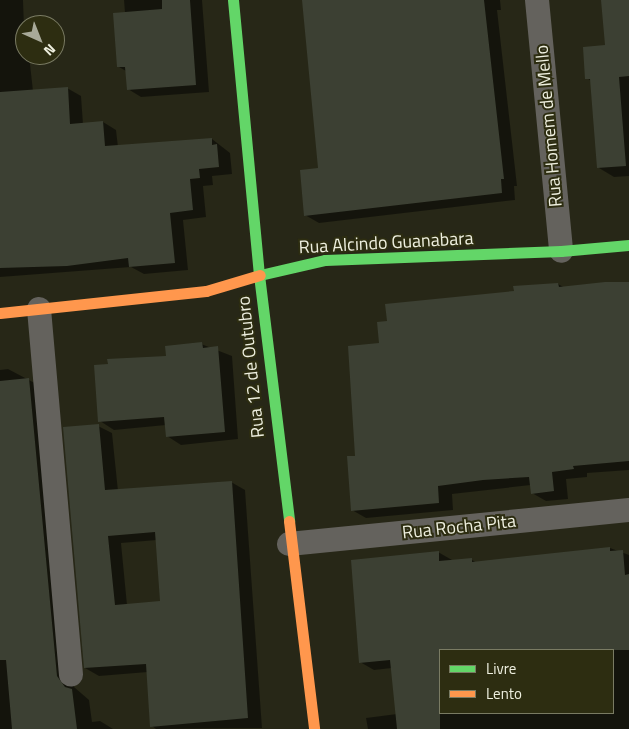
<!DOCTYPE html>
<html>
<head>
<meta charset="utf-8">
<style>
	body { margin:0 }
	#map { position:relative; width:629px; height:729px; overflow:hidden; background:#272717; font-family:"Titillium Web",sans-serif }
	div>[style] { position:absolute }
	.shadow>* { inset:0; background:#0007 }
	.building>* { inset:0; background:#3c4033 }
	.street>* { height:24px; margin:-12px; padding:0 12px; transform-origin:12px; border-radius:12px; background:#64625d }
	.fast>* { height:11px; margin:-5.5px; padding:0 5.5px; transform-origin:5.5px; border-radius:5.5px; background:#63d668 }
	.slow>* { height:11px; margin:-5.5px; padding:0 5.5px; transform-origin:5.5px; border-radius:5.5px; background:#ff974d }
	span { translate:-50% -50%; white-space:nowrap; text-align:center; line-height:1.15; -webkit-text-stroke:4px #2d2d11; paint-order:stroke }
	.street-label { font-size:18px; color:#eeefdf }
	.legend { position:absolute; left:439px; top:649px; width:175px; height:65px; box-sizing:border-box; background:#2d2d11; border:1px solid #7a7b63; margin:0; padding:6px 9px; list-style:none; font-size:15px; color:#eeefdf }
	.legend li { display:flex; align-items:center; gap:10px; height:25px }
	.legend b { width:25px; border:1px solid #7a7b63 }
	.north { position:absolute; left:15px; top:15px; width:50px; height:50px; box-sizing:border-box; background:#2d2d11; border:1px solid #7a7b63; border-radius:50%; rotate:136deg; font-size:14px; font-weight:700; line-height:20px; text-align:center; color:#eeefdf }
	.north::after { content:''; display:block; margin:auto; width:18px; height:22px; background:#a8a999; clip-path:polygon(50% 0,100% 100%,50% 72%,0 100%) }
</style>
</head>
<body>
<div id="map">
	<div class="shadow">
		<i style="clip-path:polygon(0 0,23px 0,25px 55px,29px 55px,33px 91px,67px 88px,81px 96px,83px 124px,103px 122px,116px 130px,118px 147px,212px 139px,230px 153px,232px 174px,212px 176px,213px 185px,203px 186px,206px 217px,183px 220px,188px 270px,144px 274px,131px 267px,0 277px)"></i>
		<i style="clip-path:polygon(124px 0,202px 0,209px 92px,141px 97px,128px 89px,126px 71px,119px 67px,125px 13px)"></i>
		<i style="clip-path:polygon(304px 0,500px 0,501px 10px,497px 10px,517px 186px,514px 186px,515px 200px,319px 223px,305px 215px,320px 170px)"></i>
		<i style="clip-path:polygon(603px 0,629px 0,629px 176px,614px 177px,599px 168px,591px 81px,587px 78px,607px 46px)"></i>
		<i style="clip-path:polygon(558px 284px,565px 288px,629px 284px,629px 470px,587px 473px,587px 477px,566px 479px,568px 499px,546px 501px,532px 493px,531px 485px,452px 494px,453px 510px,366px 518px,352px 510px,357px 457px,388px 322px)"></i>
		<i style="clip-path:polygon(201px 344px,232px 356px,238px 439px,181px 445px,167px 436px,166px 425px,114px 430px,100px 421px,168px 357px)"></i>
		<i style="clip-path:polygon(8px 369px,46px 389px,74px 687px,89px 700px,92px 722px,100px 721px,113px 729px,0 729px,0 370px)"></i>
		<i style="clip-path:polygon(evenodd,98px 426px,112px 433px,118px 491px,231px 482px,245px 490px,262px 728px,156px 729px,152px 726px,148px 672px,99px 676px,85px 668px,98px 426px,157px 540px,161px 602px,127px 605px,121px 543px,157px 540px)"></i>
		<i style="clip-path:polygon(evenodd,610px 548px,629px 555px,629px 729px,368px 729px,366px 718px,397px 714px,392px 668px,374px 670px,360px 662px,438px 552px,452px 560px,472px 560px,477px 563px,610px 548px,440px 650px,613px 650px,613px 713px,440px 713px,440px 650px)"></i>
	</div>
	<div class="building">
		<i style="clip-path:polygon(162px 0,190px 0,196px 85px,127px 90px,125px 67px,117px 67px,113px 13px,162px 9px)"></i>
		<i style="clip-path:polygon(302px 0,484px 0,504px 179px,501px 179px,502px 193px,304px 216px,300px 170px,318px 168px)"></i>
		<i style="clip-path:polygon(601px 0,629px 0,629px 76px,619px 77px,626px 166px,597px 168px,590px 79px,585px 79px,583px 47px,605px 45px)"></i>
		<i style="clip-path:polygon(68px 87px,70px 124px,103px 121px,105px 146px,212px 138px,212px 145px,217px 144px,219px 167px,199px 169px,200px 178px,190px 179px,193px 210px,170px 213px,175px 263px,129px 267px,128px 258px,67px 266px,0 268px,0 92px)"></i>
		<i style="clip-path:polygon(605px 282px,629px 282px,629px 461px,573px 466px,574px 469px,552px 472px,554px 491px,531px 494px,529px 477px,483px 480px,438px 486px,439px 503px,351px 511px,347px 456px,355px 456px,348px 346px,379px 343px,377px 322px,387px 321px,385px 304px,514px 291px,513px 286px,558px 283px,559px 287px)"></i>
		<i style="clip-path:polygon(202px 342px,203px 348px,218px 346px,225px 432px,166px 437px,164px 417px,98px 422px,94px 365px,108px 364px,107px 359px,166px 356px,165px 346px)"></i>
		<i style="clip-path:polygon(29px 378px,57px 676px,65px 687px,72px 689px,77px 729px,12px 729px,6px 660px,0 660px,0 381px)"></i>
		<i style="clip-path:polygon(evenodd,99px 424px,105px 490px,232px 481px,248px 718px,150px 727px,146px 664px,84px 668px,63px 427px,99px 424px,155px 532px,160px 601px,115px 605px,108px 536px,155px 532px)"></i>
		<i style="clip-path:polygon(610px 547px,610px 551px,623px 550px,625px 575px,629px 574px,629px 650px,440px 650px,440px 729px,397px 729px,390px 660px,359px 663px,351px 560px,439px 551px,439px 561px,472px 558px,472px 562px)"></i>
	</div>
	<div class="street">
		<i style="left:537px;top:0;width:252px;rotate:84.5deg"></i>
		<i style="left:39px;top:309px;width:367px;rotate:85deg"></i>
		<i style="left:289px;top:544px;width:342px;rotate:-5.7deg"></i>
	</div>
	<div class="fast">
		<i style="left:233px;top:0;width:276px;rotate:84.6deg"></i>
		<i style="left:259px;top:275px;width:248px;rotate:83deg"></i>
		<i style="left:260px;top:275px;width:67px;rotate:-13deg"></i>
		<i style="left:325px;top:260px;width:236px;rotate:-2.2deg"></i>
		<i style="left:561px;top:251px;width:68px;rotate:-5deg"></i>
	</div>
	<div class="slow">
		<i style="left:0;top:313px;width:207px;rotate:-6.1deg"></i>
		<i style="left:206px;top:291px;width:56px;rotate:-16.5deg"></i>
		<i style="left:289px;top:521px;width:209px;rotate:83.1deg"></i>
	</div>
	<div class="street-label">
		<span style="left:549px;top:126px;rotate:-95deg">Rua Homem de Mello</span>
		<span style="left:386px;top:243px;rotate:-3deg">Rua Alcindo Guanabara</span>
		<span style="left:251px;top:367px;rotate:-96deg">Rua 12 de Outubro</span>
		<span style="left:459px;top:527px;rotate:-6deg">Rua Rocha Pita</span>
	</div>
	<ul class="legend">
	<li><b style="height:6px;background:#63d668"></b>Livre</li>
	<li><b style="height:6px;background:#ff974d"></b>Lento</li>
	</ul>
	<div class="north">N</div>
</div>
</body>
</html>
